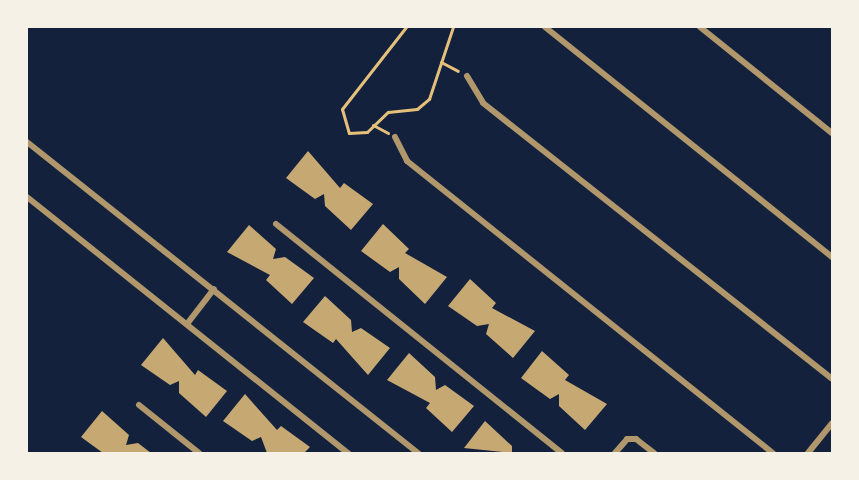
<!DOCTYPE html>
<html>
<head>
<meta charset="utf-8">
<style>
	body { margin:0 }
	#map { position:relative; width:859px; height:480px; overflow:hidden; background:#14213d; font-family:Overpass,sans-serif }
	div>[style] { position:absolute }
	.building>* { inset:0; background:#c6a872 }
	.path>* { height:3px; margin:-1.5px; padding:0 1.5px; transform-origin:1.5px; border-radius:1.5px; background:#e5c07b }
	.minor>* { height:6px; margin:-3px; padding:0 3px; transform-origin:3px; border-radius:3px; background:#b1986c }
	span { translate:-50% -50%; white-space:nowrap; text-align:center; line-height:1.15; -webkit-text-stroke:6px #f6f1e7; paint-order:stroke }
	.frame { position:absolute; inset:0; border:28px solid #f6f1e7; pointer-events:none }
</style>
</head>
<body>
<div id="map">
	<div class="building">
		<i style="clip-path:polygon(308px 151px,340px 188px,344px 183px,373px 204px,351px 230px,325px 206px,324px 194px,315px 199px,286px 178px)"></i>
		<i style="clip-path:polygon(383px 224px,409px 249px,405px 253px,447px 277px,425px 304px,399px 279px,399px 267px,390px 272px,361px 251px)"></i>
		<i style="clip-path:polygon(249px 225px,276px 249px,273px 259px,285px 257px,314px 278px,292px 304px,266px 280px,270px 275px,227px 252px)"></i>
		<i style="clip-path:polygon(470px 279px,496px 303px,492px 308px,535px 331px,513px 358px,486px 334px,489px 324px,477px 326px,448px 306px)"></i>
		<i style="clip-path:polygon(325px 296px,351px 320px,352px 332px,361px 328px,390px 348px,368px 375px,336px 339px,333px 343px,303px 322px)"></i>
		<i style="clip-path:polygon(163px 338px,195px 375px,198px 370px,227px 391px,206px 417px,179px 393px,179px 381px,170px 385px,141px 365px)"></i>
		<i style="clip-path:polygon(542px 351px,569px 375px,565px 380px,607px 404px,585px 430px,559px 406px,559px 394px,550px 399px,521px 378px)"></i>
		<i style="clip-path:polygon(409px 353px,435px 377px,436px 390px,445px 385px,474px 406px,452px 432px,426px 408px,430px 403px,387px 380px)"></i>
		<i style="clip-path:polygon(245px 394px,277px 430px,281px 426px,310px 447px,304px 453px,267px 453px,261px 437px,252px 441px,223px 421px)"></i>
		<i style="clip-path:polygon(102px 411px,129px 435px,126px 445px,138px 443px,151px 453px,103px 453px,81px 437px)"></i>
		<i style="clip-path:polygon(485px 421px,512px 446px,512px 453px,464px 448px)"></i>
	</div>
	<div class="path">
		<i style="left:406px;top:27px;width:104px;rotate:128deg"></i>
		<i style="left:342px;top:109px;width:25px;rotate:74deg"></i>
		<i style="left:349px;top:133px;width:18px;rotate:-3deg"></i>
		<i style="left:367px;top:132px;width:29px;rotate:-44deg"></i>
		<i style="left:388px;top:112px;width:29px;rotate:-6deg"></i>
		<i style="left:417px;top:109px;width:16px;rotate:-40deg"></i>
		<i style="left:429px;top:99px;width:76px;rotate:-71.6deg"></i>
		<i style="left:441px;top:62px;width:19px;rotate:28deg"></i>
		<i style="left:373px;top:125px;width:17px;rotate:28deg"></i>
	</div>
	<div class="minor">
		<i style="left:545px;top:27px;width:368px;rotate:38.7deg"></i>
		<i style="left:700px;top:27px;width:169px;rotate:38.8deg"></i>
		<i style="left:467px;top:76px;width:31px;rotate:59deg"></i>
		<i style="left:483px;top:103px;width:445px;rotate:38.3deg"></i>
		<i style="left:395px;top:137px;width:27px;rotate:63deg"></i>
		<i style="left:407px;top:161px;width:468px;rotate:38.6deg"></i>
		<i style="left:27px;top:142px;width:500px;rotate:38.5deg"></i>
		<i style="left:27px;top:197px;width:411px;rotate:38.6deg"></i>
		<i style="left:276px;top:224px;width:366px;rotate:38.7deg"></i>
		<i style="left:187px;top:324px;width:44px;rotate:-52.4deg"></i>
		<i style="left:139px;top:405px;width:77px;rotate:38.7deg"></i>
		<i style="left:615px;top:453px;width:18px;rotate:-49deg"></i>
		<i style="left:627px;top:439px;width:9px"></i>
		<i style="left:636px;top:439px;width:23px;rotate:38deg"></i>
		<i style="left:808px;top:453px;width:38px;rotate:-51deg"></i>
	</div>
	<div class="frame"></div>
</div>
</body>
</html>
